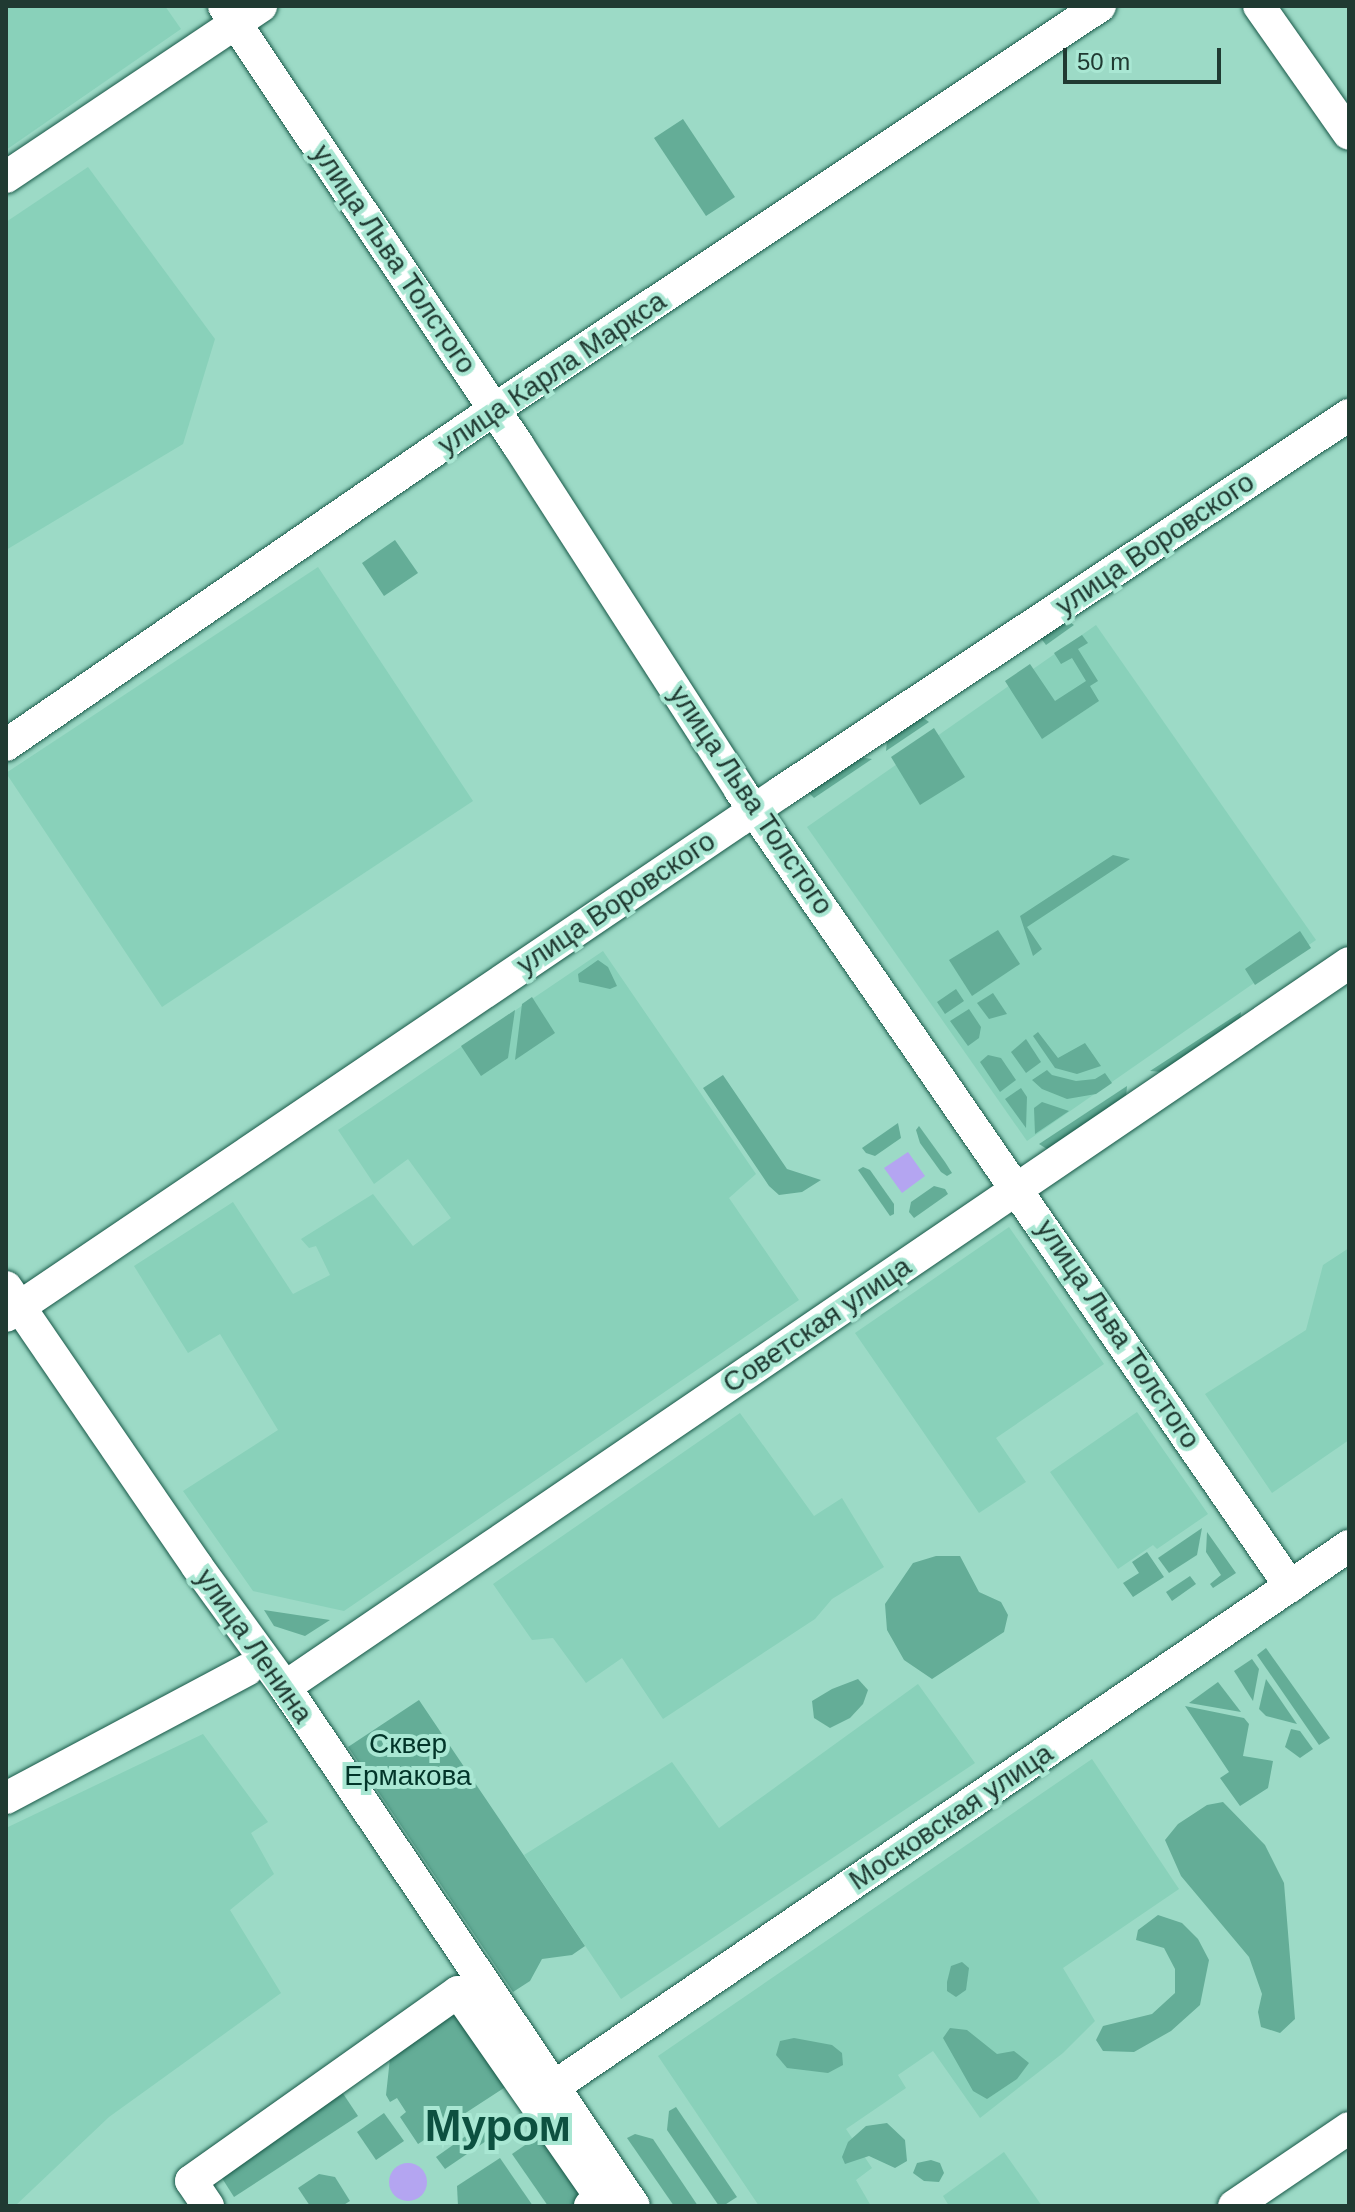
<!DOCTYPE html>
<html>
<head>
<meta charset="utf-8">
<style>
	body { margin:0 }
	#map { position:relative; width:1355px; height:2212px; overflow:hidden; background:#9cdac6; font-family:Helvetica,sans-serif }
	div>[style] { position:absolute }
	.built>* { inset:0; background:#89d1ba }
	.green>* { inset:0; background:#64ad97 }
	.water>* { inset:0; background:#b4a5f1 }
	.round { border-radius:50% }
	.roads { filter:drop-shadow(0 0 2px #185848) drop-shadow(0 0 2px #185848) }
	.minor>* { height:32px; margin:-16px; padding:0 16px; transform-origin:16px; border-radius:16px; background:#fff }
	span { translate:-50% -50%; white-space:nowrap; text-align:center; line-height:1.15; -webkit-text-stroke:8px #a9e7d3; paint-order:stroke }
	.street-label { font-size:28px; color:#203a32 }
	.park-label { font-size:28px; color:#023529 }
	.town-label { font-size:44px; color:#0d5040; font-weight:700 }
	.frame { position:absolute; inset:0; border:8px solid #203a32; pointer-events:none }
	.scale { position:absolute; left:1063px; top:48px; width:158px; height:36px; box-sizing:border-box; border:4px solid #203a32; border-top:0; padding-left:10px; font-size:24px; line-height:28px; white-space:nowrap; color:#203a32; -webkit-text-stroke:6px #a9e7d3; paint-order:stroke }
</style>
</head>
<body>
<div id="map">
	<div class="built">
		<i style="clip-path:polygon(6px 6px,165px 6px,181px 29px,6px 150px)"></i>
		<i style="clip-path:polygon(88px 167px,215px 339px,183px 444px,6px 550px,6px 222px)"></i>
		<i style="clip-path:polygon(318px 567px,473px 801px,162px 1007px,6px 773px)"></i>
		<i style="clip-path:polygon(1096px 625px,1316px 940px,1027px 1141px,807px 827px)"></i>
		<i style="clip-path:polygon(603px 951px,756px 1174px,729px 1198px,799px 1300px,344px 1611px,253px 1591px,183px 1491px,278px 1430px,220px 1334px,188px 1353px,134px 1266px,233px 1202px,293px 1294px,330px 1275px,316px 1246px,309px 1248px,301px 1239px,373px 1194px,413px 1246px,451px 1218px,408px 1159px,374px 1184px,338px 1130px)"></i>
		<i style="clip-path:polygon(1009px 1227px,1104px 1364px,996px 1438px,1026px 1482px,979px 1513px,855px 1333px)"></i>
		<i style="clip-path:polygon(1349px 1248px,1349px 1440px,1272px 1493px,1205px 1394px,1306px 1330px,1323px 1265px)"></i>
		<i style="clip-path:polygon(1137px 1412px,1208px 1514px,1157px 1549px,1153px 1545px,1118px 1569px,1050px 1472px)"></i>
		<i style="clip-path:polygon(740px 1413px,814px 1516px,842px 1498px,884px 1567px,832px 1599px,815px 1619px,663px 1719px,622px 1658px,586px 1683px,553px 1638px,532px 1640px,493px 1584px)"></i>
		<i style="clip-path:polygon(918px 1684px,975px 1763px,621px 1999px,524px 1855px,672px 1762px,719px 1828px)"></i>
		<i style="clip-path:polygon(203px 1734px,268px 1822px,251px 1833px,274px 1874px,230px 1910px,281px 1993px,109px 2117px,15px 2206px,6px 2206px,6px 1828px)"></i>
		<i style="clip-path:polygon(1092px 1759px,1179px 1889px,1063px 1968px,1095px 2021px,1063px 2053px,980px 2118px,933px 2051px,898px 2075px,906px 2088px,846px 2129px,872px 2168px,856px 2180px,871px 2206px,759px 2206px,658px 2056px)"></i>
		<i style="clip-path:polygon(1004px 2152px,1042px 2206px,949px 2206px,943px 2196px)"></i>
	</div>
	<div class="green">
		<i style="clip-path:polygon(683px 119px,735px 197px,706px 216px,654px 138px)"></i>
		<i style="clip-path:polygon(395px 540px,418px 573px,384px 596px,362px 563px)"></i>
		<i style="clip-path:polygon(1067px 620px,1074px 625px,1046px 645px,1040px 637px)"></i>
		<i style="clip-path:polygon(1082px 635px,1088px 643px,1078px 649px,1098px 681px,1090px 686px,1099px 701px,1042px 739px,1005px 681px,1030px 664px,1055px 701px,1086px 681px,1072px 658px,1061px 664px,1054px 653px)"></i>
		<i style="clip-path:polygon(922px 717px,929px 722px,886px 751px,887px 741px)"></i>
		<i style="clip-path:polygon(934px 728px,965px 777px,920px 805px,891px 757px)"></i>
		<i style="clip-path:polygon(859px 757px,872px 759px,814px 798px,808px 792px)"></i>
		<i style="clip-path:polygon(1113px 855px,1130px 859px,1027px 927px,1042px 949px,1033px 956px,1020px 916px)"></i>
		<i style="clip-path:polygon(998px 930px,1020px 964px,972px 996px,949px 960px)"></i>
		<i style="clip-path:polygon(1300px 931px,1311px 948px,1255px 985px,1245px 969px)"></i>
		<i style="clip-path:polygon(598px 960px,608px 967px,617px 986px,610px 989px,579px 982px,578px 974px)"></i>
		<i style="clip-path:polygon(956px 989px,964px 1001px,945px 1014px,937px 1002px)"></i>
		<i style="clip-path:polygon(993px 993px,1007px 1014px,989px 1019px,977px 1003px)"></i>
		<i style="clip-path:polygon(532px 997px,555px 1033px,515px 1060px,522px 1004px)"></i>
		<i style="clip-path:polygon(969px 1009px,981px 1027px,979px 1038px,968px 1046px,950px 1021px)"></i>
		<i style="clip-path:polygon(515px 1010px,508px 1058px,481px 1076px,461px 1046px)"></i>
		<i style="clip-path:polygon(1241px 1012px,1240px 1021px,1162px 1072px,1150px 1071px)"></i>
		<i style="clip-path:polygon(1038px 1032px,1058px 1058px,1085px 1043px,1101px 1066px,1077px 1074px,1055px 1068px,1033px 1036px)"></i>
		<i style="clip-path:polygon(1026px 1039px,1041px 1062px,1026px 1073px,1011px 1052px)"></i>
		<i style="clip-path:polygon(988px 1055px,1001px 1058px,1016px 1080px,1000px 1092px,980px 1062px)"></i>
		<i style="clip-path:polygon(1047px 1070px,1052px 1075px,1076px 1081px,1095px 1079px,1105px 1073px,1112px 1083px,1096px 1094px,1067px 1099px,1042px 1089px,1032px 1080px)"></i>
		<i style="clip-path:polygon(723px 1075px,787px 1169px,821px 1180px,802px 1192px,779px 1195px,769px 1186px,703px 1088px)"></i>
		<i style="clip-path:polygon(1127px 1086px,1126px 1097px,1047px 1149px,1039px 1144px)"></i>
		<i style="clip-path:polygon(1021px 1088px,1027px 1097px,1026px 1128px,1005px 1099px)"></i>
		<i style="clip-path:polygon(1042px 1102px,1069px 1111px,1035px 1134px,1034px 1108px)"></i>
		<i style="clip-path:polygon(898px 1123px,901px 1138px,875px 1156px,866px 1153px,862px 1148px)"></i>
		<i style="clip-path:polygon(919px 1126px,945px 1162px,952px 1173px,947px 1176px,941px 1172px,920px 1143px,916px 1130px)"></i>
		<i style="clip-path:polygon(863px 1167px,870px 1170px,894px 1204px,894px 1214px,890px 1216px,858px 1170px)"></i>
		<i style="clip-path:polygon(934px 1186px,945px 1189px,948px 1194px,914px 1218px,909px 1212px,911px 1202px)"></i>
		<i style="clip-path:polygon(1202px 1528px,1197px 1555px,1169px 1573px,1158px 1558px)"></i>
		<i style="clip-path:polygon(1207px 1532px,1236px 1573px,1213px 1588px,1210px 1584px,1221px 1575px,1206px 1552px)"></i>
		<i style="clip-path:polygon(1147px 1552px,1164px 1577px,1133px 1597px,1123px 1583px,1139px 1573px,1132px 1562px)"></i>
		<i style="clip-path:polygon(936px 1556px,960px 1556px,979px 1592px,1001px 1602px,1008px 1615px,1004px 1632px,932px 1679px,904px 1660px,887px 1630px,885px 1604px,913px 1563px)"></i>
		<i style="clip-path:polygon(1190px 1576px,1196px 1584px,1172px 1601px,1166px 1592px)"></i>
		<i style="clip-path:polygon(264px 1610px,330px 1620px,305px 1636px,274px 1626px)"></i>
		<i style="clip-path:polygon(1266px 1648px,1330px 1738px,1319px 1745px,1257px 1655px)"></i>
		<i style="clip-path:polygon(1252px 1659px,1259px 1669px,1253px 1701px,1234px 1671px)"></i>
		<i style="clip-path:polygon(858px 1679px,868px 1690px,863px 1704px,850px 1718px,830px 1728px,814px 1718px,812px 1701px,832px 1689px)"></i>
		<i style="clip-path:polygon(1266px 1679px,1297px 1724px,1266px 1716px,1259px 1709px)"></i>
		<i style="clip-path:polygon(1218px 1682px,1241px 1712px,1189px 1703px)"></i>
		<i style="clip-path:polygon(419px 1700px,585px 1946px,572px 1955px,542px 1959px,530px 1981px,513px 1992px,348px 1747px)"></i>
		<i style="clip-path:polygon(1185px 1706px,1244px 1718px,1249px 1724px,1243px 1756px,1273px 1761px,1268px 1788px,1240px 1806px,1220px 1778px,1229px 1772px)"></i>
		<i style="clip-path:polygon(1291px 1729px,1300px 1731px,1313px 1749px,1300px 1758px,1285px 1747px)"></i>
		<i style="clip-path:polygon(1223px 1802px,1265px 1845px,1284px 1883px,1295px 2019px,1280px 2033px,1261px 2027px,1258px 2012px,1262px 1994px,1249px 1957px,1181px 1876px,1165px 1840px,1178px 1824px,1207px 1805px)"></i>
		<i style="clip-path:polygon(1158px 1915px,1182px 1923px,1198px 1939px,1209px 1960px,1200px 2005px,1171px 2031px,1134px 2052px,1103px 2051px,1096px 2040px,1103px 2026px,1152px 2014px,1175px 1993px,1175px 1969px,1164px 1948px,1136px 1940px,1138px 1930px)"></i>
		<i style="clip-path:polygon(962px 1962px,969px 1968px,966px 1990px,956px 1997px,947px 1991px,947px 1982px,951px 1966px)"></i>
		<i style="clip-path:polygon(458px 2005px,510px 2084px,418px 2144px,400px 2117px,406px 2112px,397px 2098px,390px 2102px,386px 2095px,391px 2049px)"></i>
		<i style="clip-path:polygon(950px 2028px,967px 2030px,997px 2054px,1014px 2051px,1029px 2063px,1017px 2079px,987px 2099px,973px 2091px,943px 2038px)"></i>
		<i style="clip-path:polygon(794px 2038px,832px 2045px,842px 2053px,843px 2065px,828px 2073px,787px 2068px,776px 2055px,780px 2041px)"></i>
		<i style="clip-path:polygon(336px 2083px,358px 2116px,234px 2197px,213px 2164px)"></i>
		<i style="clip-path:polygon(676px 2107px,737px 2197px,723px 2206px,719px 2206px,667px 2130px,669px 2111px)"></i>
		<i style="clip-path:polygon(384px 2113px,404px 2141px,376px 2160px,357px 2132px)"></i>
		<i style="clip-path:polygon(887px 2123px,905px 2140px,907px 2161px,895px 2168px,869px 2156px,845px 2164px,842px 2157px,848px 2142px,866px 2126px)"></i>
		<i style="clip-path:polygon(480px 2126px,489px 2139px,445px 2169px,436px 2157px)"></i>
		<i style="clip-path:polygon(547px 2130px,592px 2198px,580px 2206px,548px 2206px,512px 2154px)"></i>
		<i style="clip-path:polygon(635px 2134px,653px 2139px,698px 2206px,674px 2206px,627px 2138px)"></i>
		<i style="clip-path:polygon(500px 2158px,533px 2206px,458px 2206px,457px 2186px)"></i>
		<i style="clip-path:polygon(931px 2160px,940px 2163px,944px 2173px,939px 2182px,924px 2181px,913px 2173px,917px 2163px)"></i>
		<i style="clip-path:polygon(319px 2174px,335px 2177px,350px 2201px,342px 2206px,310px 2206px,298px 2188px)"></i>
	</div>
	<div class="water">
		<i style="clip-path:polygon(908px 1152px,925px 1176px,902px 1193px,884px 1168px)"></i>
		<i class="round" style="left:389px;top:2163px;width:38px;height:38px"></i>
	</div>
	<div class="roads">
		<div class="minor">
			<i style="left:224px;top:6px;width:528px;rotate:56.19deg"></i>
			<i style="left:518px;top:445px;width:410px;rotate:57.2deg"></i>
			<i style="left:740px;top:790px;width:968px;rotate:55.36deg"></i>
			<i style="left:1259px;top:6px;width:156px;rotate:54.9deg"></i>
			<i style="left:6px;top:177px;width:307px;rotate:-33.8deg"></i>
			<i style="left:6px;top:745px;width:593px;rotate:-34.49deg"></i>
			<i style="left:495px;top:409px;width:727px;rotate:-33.67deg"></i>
			<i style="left:6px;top:1287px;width:338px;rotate:55.6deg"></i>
			<i style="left:197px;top:1566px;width:150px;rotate:54deg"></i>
			<i style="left:285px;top:1687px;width:625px;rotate:56.08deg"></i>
			<i style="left:6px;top:1316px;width:936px;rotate:-34.06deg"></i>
			<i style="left:781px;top:792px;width:682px;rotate:-33.57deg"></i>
			<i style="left:285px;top:1687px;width:1287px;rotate:-34.23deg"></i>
			<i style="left:6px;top:1798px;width:273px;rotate:-28deg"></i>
			<i style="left:552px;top:2088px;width:964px;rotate:-34.22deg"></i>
			<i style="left:208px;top:2206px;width:30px;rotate:-124deg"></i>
			<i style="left:191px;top:2181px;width:327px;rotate:-35.3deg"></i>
			<i style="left:458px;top:1992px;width:252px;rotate:55.2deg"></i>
			<i style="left:602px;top:2199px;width:14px;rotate:150deg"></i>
			<i style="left:1234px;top:2206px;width:139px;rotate:-34.1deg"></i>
		</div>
	</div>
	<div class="street-label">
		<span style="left:394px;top:259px;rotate:56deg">улица Льва Толстого</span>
		<span style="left:552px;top:373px;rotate:-34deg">улица Карла Маркса</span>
		<span style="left:1155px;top:544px;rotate:-34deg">улица Воровского</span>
		<span style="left:751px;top:800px;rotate:56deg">улица Льва Толстого</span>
		<span style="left:616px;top:903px;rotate:-34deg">улица Воровского</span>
		<span style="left:817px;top:1325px;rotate:-34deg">Советская улица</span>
		<span style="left:1118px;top:1334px;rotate:56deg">улица Льва Толстого</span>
		<span style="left:254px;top:1646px;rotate:55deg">улица Ленина</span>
		<span style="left:951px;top:1817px;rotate:-34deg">Московская улица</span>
	</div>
	<div class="park-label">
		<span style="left:408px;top:1760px">Сквер<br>Ермакова</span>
	</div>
	<div class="town-label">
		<span style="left:498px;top:2126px">Муром</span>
	</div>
	<div class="frame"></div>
	<div class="scale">50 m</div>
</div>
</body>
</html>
